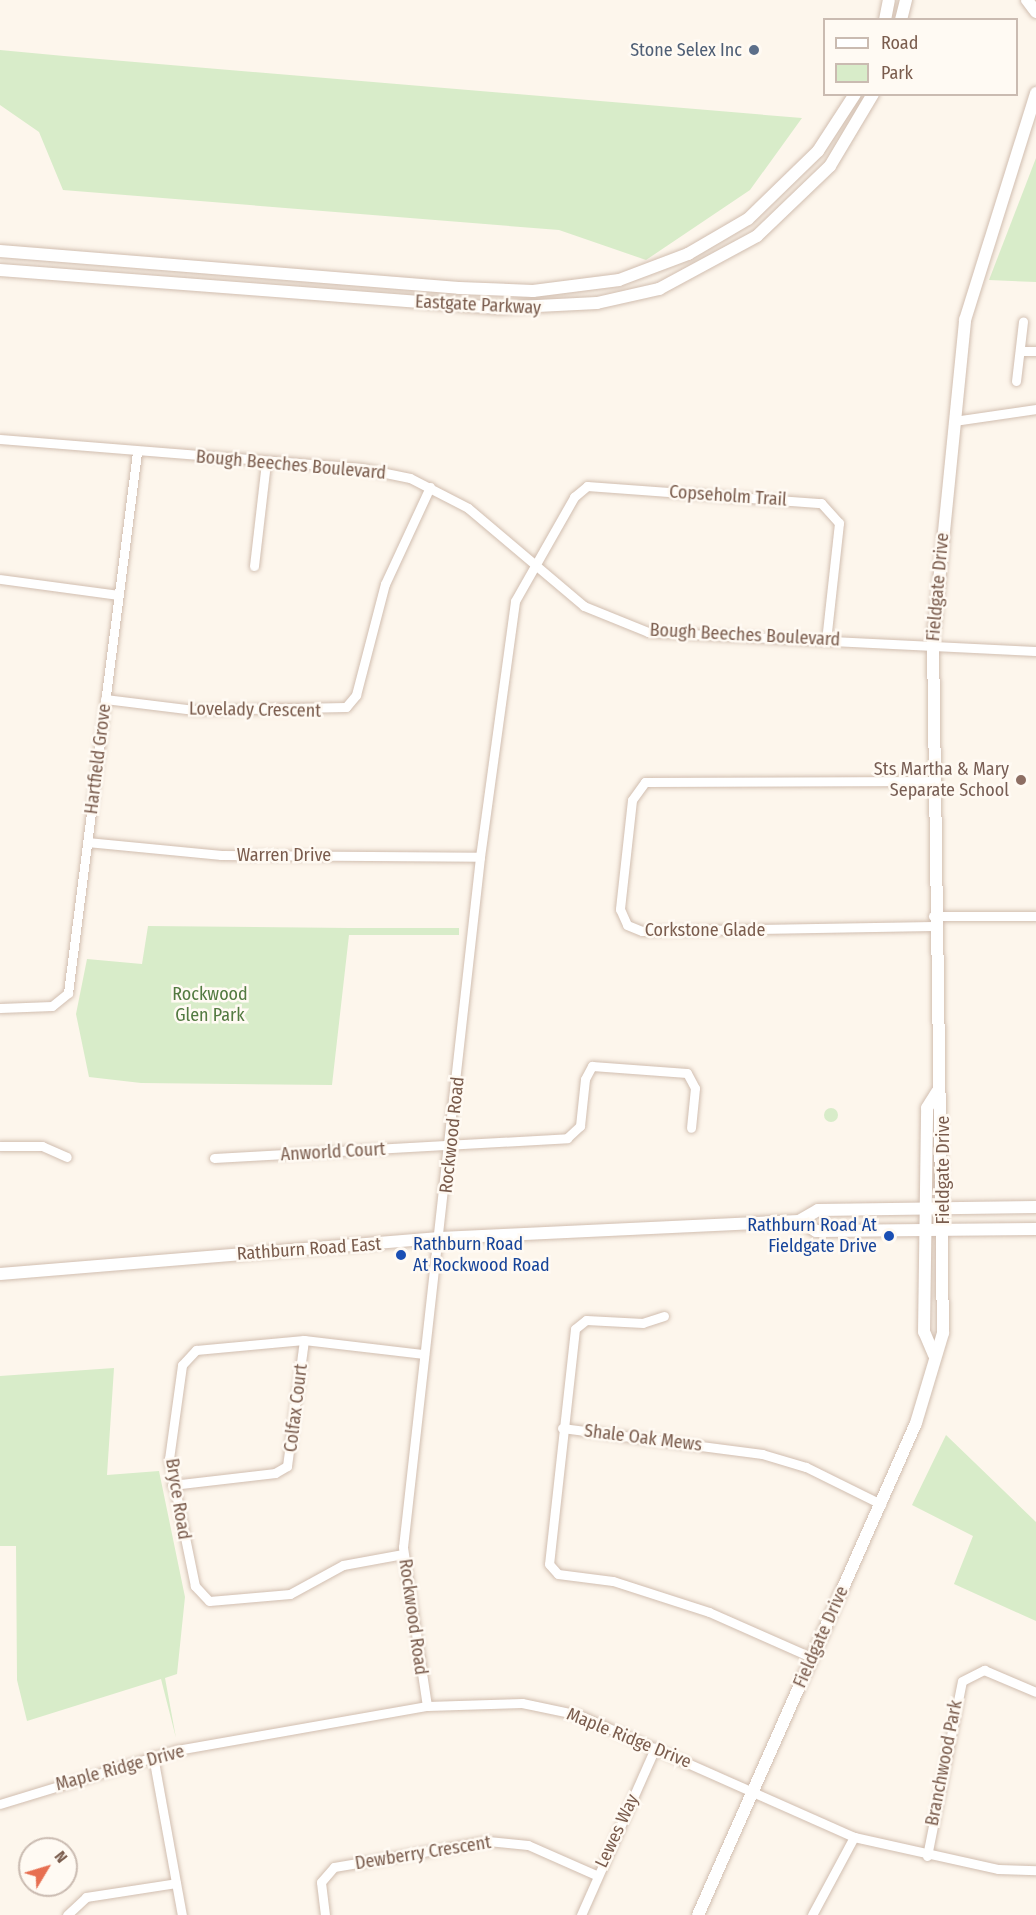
<!DOCTYPE html>
<html>
<head>
<meta charset="utf-8">
<style>
	body { margin:0 }
	#map { position:relative; width:1036px; height:1915px; overflow:hidden; background:#fdf6ec; font-family:"Fira Sans Condensed",sans-serif }
	div>[style] { position:absolute }
	.green>* { inset:0; background:#d8ecc9 }
	.round { border-radius:50% }
	.roads { filter:drop-shadow(0 0 2px #d1beb0) drop-shadow(0 0 2px #d1beb0) }
	.street>* { height:9px; margin:-4.5px; padding:0 4.5px; transform-origin:4.5px; border-radius:4.5px; background:#fff }
	.secondary>* { height:12px; margin:-6px; padding:0 6px; transform-origin:6px; border-radius:6px; background:#fff }
	.dots>* { width:16px; height:16px; translate:-50% -50%; box-sizing:border-box; border:3px solid #fffaf3; border-radius:50% }
	span { translate:-50% -50%; white-space:nowrap; text-align:center; line-height:1.15; -webkit-text-stroke:5px #fffaf3; paint-order:stroke }
	.service-label { font-size:18px; color:#4e5e75 }
	.right { translate:-100% -50%; text-align:right }
	.street-label { font-size:18px; color:#7a5c4d }
	.education-label { font-size:18px; color:#785e54 }
	.park-label { font-size:18px; color:#537a41 }
	.transit-label { font-size:18px; color:#164399 }
	.left { translate:0 -50%; text-align:left }
	.legend { position:absolute; left:823px; top:18px; width:195px; height:78px; box-sizing:border-box; background:#fffaf3; border:2px solid #cabbb1; margin:0; padding:8px 10px; list-style:none; font-size:18px; color:#7a5c4d }
	.legend li { display:flex; align-items:center; gap:12px; height:30px }
	.legend b { width:30px; border:2px solid #cabbb1 }
	.north { position:absolute; left:18px; top:1837px; width:60px; height:60px; box-sizing:border-box; background:#fffaf3; border:2px solid #cabbb1; border-radius:50%; rotate:52deg; font-size:16px; font-weight:700; line-height:24px; text-align:center; color:#7a5c4d }
	.north::after { content:''; display:block; margin:auto; width:21px; height:27px; background:#e76f51; clip-path:polygon(50% 0,100% 100%,50% 72%,0 100%) }
</style>
</head>
<body>
<div id="map">
	<div class="green">
		<i style="clip-path:polygon(0 50px,64px 56px,802px 118px,750px 190px,646px 260px,559px 230px,63px 190px,39px 132px,0 105px)"></i>
		<i style="clip-path:polygon(1036px 158px,1036px 282px,989px 280px)"></i>
		<i style="clip-path:polygon(148px 926px,350px 928px,459px 928px,459px 935px,349px 935px,332px 1085px,141px 1083px,89px 1077px,76px 1014px,87px 959px,142px 964px)"></i>
		<i class="round" style="left:824px;top:1108px;width:14px;height:14px"></i>
		<i style="clip-path:polygon(114px 1368px,107px 1475px,159px 1471px,185px 1597px,177px 1674px,165px 1678px,176px 1738px,161px 1679px,27px 1721px,17px 1680px,16px 1546px,0 1546px,0 1376px)"></i>
		<i style="clip-path:polygon(946px 1435px,1036px 1522px,1036px 1621px,954px 1584px,973px 1536px,912px 1505px)"></i>
	</div>
	<div class="roads">
		<div class="street">
			<i style="left:1023px;top:351px;width:13px"></i>
			<i style="left:1016px;top:381px;width:60px;rotate:-83.3deg"></i>
			<i style="left:954px;top:421px;width:83px;rotate:-8.3deg"></i>
			<i style="left:0;top:439px;width:362px;rotate:4.6deg"></i>
			<i style="left:361px;top:468px;width:50px;rotate:11.5deg"></i>
			<i style="left:410px;top:478px;width:65px;rotate:27.3deg"></i>
			<i style="left:468px;top:508px;width:152px;rotate:40.2deg"></i>
			<i style="left:584px;top:606px;width:69px;rotate:22.1deg"></i>
			<i style="left:648px;top:632px;width:388px;rotate:2.8deg"></i>
			<i style="left:254px;top:566px;width:104px;rotate:-83.4deg"></i>
			<i style="left:0;top:579px;width:119px;rotate:7.7deg"></i>
			<i style="left:105px;top:699px;width:90px;rotate:7deg"></i>
			<i style="left:194px;top:710px;width:152px;rotate:-1.1deg"></i>
			<i style="left:346px;top:707px;width:16px;rotate:-50deg"></i>
			<i style="left:356px;top:695px;width:115px;rotate:-75.4deg"></i>
			<i style="left:385px;top:584px;width:107px;rotate:-65.1deg"></i>
			<i style="left:931px;top:781px;width:286px;rotate:179.8deg"></i>
			<i style="left:645px;top:782px;width:22px;rotate:126deg"></i>
			<i style="left:632px;top:800px;width:110px;rotate:96.3deg"></i>
			<i style="left:620px;top:909px;width:17px;rotate:66deg"></i>
			<i style="left:627px;top:925px;width:16px;rotate:22deg"></i>
			<i style="left:642px;top:931px;width:291px;rotate:-1deg"></i>
			<i style="left:87px;top:842px;width:135px;rotate:5.5deg"></i>
			<i style="left:221px;top:855px;width:259px;rotate:0.4deg"></i>
			<i style="left:933px;top:916px;width:103px"></i>
			<i style="left:0;top:1008px;width:52px;rotate:-2.2deg"></i>
			<i style="left:52px;top:1006px;width:21px;rotate:-39deg"></i>
			<i style="left:68px;top:993px;width:545px;rotate:-82.73deg"></i>
			<i style="left:0;top:1146px;width:42px"></i>
			<i style="left:42px;top:1146px;width:27px;rotate:24deg"></i>
			<i style="left:214px;top:1158px;width:354px;rotate:-3.2deg"></i>
			<i style="left:567px;top:1138px;width:18px;rotate:-43deg"></i>
			<i style="left:580px;top:1126px;width:47px;rotate:-83.9deg"></i>
			<i style="left:585px;top:1079px;width:15px;rotate:-62deg"></i>
			<i style="left:592px;top:1066px;width:95px;rotate:4.2deg"></i>
			<i style="left:687px;top:1073px;width:17px;rotate:62deg"></i>
			<i style="left:695px;top:1088px;width:40px;rotate:95.7deg"></i>
			<i style="left:664px;top:1316px;width:22px;rotate:162deg"></i>
			<i style="left:643px;top:1323px;width:57px;rotate:-177deg"></i>
			<i style="left:586px;top:1320px;width:14px;rotate:141deg"></i>
			<i style="left:575px;top:1329px;width:236px;rotate:96.3deg"></i>
			<i style="left:549px;top:1564px;width:13px;rotate:48deg"></i>
			<i style="left:558px;top:1574px;width:55px;rotate:7.3deg"></i>
			<i style="left:613px;top:1581px;width:101px;rotate:17.9deg"></i>
			<i style="left:709px;top:1612px;width:111px;rotate:23.8deg"></i>
			<i style="left:562px;top:1428px;width:202px;rotate:7.4deg"></i>
			<i style="left:762px;top:1454px;width:46px;rotate:16.5deg"></i>
			<i style="left:806px;top:1467px;width:84px;rotate:26.3deg"></i>
			<i style="left:172px;top:1485px;width:104px;rotate:-6.6deg"></i>
			<i style="left:275px;top:1473px;width:14px;rotate:-30deg"></i>
			<i style="left:287px;top:1466px;width:127px;rotate:-82.3deg"></i>
			<i style="left:403px;top:1554px;width:61px;rotate:169.6deg"></i>
			<i style="left:343px;top:1565px;width:60px;rotate:151.3deg"></i>
			<i style="left:290px;top:1594px;width:81px;rotate:175.1deg"></i>
			<i style="left:209px;top:1601px;width:21px;rotate:-133deg"></i>
			<i style="left:195px;top:1586px;width:130px;rotate:-101.6deg"></i>
			<i style="left:169px;top:1459px;width:95px;rotate:-82.1deg"></i>
			<i style="left:182px;top:1365px;width:21px;rotate:-47deg"></i>
			<i style="left:196px;top:1350px;width:108px;rotate:-5.3deg"></i>
			<i style="left:304px;top:1340px;width:121px;rotate:6.7deg"></i>
			<i style="left:427px;top:1706px;width:161px;rotate:-98.6deg"></i>
			<i style="left:403px;top:1547px;width:694px;rotate:-83.63deg"></i>
			<i style="left:480px;top:857px;width:258px;rotate:-82.2deg"></i>
			<i style="left:515px;top:601px;width:120px;rotate:-60.4deg"></i>
			<i style="left:574px;top:497px;width:17px;rotate:-40deg"></i>
			<i style="left:587px;top:486px;width:235px;rotate:4.2deg"></i>
			<i style="left:821px;top:503px;width:27px;rotate:48deg"></i>
			<i style="left:839px;top:523px;width:118px;rotate:96.3deg"></i>
			<i style="left:153px;top:1756px;width:162px;rotate:79.7deg"></i>
			<i style="left:0;top:1804px;width:185px;rotate:-17deg"></i>
			<i style="left:177px;top:1750px;width:254px;rotate:-10deg"></i>
			<i style="left:427px;top:1706px;width:95px;rotate:-1.8deg"></i>
			<i style="left:522px;top:1703px;width:58px;rotate:11.9deg"></i>
			<i style="left:579px;top:1715px;width:301px;rotate:23.9deg"></i>
			<i style="left:854px;top:1837px;width:148px;rotate:12.5deg"></i>
			<i style="left:998px;top:1869px;width:38px;rotate:2deg"></i>
			<i style="left:927px;top:1856px;width:178px;rotate:-78.7deg"></i>
			<i style="left:962px;top:1681px;width:25px;rotate:-27deg"></i>
			<i style="left:984px;top:1670px;width:56px;rotate:22.9deg"></i>
			<i style="left:67px;top:1915px;width:26px;rotate:-43deg"></i>
			<i style="left:86px;top:1897px;width:91px;rotate:-8.8deg"></i>
			<i style="left:325px;top:1915px;width:33px;rotate:-97deg"></i>
			<i style="left:321px;top:1882px;width:20px;rotate:-49deg"></i>
			<i style="left:334px;top:1867px;width:156px;rotate:-9.6deg"></i>
			<i style="left:488px;top:1841px;width:40px;rotate:5.7deg"></i>
			<i style="left:528px;top:1845px;width:74px;rotate:23.8deg"></i>
			<i style="left:581px;top:1915px;width:183px;rotate:-66.1deg"></i>
			<i style="left:812px;top:1915px;width:89px;rotate:-61.7deg"></i>
		</div>
		<div class="secondary">
			<i style="left:1027px;top:0;width:15px;rotate:53deg"></i>
			<i style="left:885px;top:20px;width:20px;rotate:-79deg"></i>
			<i style="left:901px;top:20px;width:21px;rotate:-76deg"></i>
			<i style="left:0;top:251px;width:460px;rotate:4.6deg"></i>
			<i style="left:459px;top:288px;width:74px;rotate:2.3deg"></i>
			<i style="left:533px;top:291px;width:87px;rotate:-7.3deg"></i>
			<i style="left:619px;top:280px;width:74px;rotate:-20.6deg"></i>
			<i style="left:688px;top:254px;width:69px;rotate:-30.3deg"></i>
			<i style="left:748px;top:219px;width:98px;rotate:-44.2deg"></i>
			<i style="left:818px;top:151px;width:68px;rotate:-57deg"></i>
			<i style="left:0;top:270px;width:500px;rotate:4.35deg"></i>
			<i style="left:499px;top:308px;width:98px;rotate:-2.9deg"></i>
			<i style="left:597px;top:303px;width:64px;rotate:-12.7deg"></i>
			<i style="left:659px;top:289px;width:111px;rotate:-28.4deg"></i>
			<i style="left:757px;top:236px;width:101px;rotate:-43.8deg"></i>
			<i style="left:830px;top:166px;width:84px;rotate:-59.2deg"></i>
			<i style="left:799px;top:1221px;width:20px;rotate:30deg"></i>
			<i style="left:816px;top:1231px;width:220px;rotate:-0.5deg"></i>
			<i style="left:0;top:1274px;width:441px;rotate:-4.7deg"></i>
			<i style="left:440px;top:1238px;width:359px;rotate:-2.7deg"></i>
			<i style="left:799px;top:1221px;width:22px;rotate:-30deg"></i>
			<i style="left:818px;top:1210px;width:218px;rotate:-0.8deg"></i>
			<i style="left:934px;top:1355px;width:25px;rotate:-113deg"></i>
			<i style="left:924px;top:1332px;width:224px;rotate:-89.2deg"></i>
			<i style="left:927px;top:1108px;width:19px;rotate:-58deg"></i>
			<i style="left:698px;top:1915px;width:538px;rotate:-66.1deg"></i>
			<i style="left:916px;top:1423px;width:94px;rotate:-73.3deg"></i>
			<i style="left:943px;top:1333px;width:691px;rotate:-90.83deg"></i>
			<i style="left:933px;top:642px;width:324px;rotate:-84.3deg"></i>
			<i style="left:965px;top:320px;width:238px;rotate:-72.6deg"></i>
		</div>
	</div>
	<div class="dots">
		<i style="left:754px;top:50px;background:#5c6f8a"></i>
		<i style="left:1021px;top:780px;background:#8d6e63"></i>
		<i style="left:889px;top:1236px;background:#1a4fb4"></i>
		<i style="left:401px;top:1255px;background:#1a4fb4"></i>
	</div>
	<div class="service-label">
		<span class="right" style="left:742px;top:50px">Stone Selex Inc</span>
	</div>
	<div class="street-label">
		<span style="left:478px;top:305px;rotate:3deg">Eastgate Parkway</span>
		<span style="left:291px;top:465px;rotate:5deg">Bough Beeches Boulevard</span>
		<span style="left:728px;top:496px;rotate:4deg">Copseholm Trail</span>
		<span style="left:938px;top:587px;rotate:-85deg">Fieldgate Drive</span>
		<span style="left:745px;top:635px;rotate:3deg">Bough Beeches Boulevard</span>
		<span style="left:255px;top:710px;rotate:1deg">Lovelady Crescent</span>
		<span style="left:98px;top:759px;rotate:-83deg">Hartfield Grove</span>
		<span style="left:284px;top:855px">Warren Drive</span>
		<span style="left:705px;top:930px">Corkstone Glade</span>
		<span style="left:452px;top:1135px;rotate:-84deg">Rockwood Road</span>
		<span style="left:333px;top:1152px;rotate:-3deg">Anworld Court</span>
		<span style="left:943px;top:1170px;rotate:-90deg">Fieldgate Drive</span>
		<span style="left:309px;top:1249px;rotate:-4deg">Rathburn Road East</span>
		<span style="left:296px;top:1408px;rotate:-83deg">Colfax Court</span>
		<span style="left:643px;top:1438px;rotate:7deg">Shale Oak Mews</span>
		<span style="left:178px;top:1499px;rotate:81deg">Bryce Road</span>
		<span style="left:413px;top:1617px;rotate:82deg">Rockwood Road</span>
		<span style="left:821px;top:1637px;rotate:-66deg">Fieldgate Drive</span>
		<span style="left:629px;top:1738px;rotate:22deg">Maple Ridge Drive</span>
		<span style="left:944px;top:1763px;rotate:-79deg">Branchwood Park</span>
		<span style="left:120px;top:1768px;rotate:-15deg">Maple Ridge Drive</span>
		<span style="left:617px;top:1831px;rotate:-65deg">Lewes Way</span>
		<span style="left:423px;top:1853px;rotate:-9deg">Dewberry Crescent</span>
	</div>
	<div class="education-label">
		<span class="right" style="left:1009px;top:780px">Sts Martha &amp; Mary<br>Separate School</span>
	</div>
	<div class="park-label">
		<span style="left:210px;top:1005px">Rockwood<br>Glen Park</span>
	</div>
	<div class="transit-label">
		<span class="right" style="left:877px;top:1236px">Rathburn Road At<br>Fieldgate Drive</span>
		<span class="left" style="left:413px;top:1255px">Rathburn Road<br>At Rockwood Road</span>
	</div>
	<ul class="legend">
	<li><b style="height:8px;background:#fff"></b>Road</li>
	<li><b style="height:16px;background:#d8ecc9"></b>Park</li>
	</ul>
	<div class="north">N</div>
</div>
</body>
</html>
